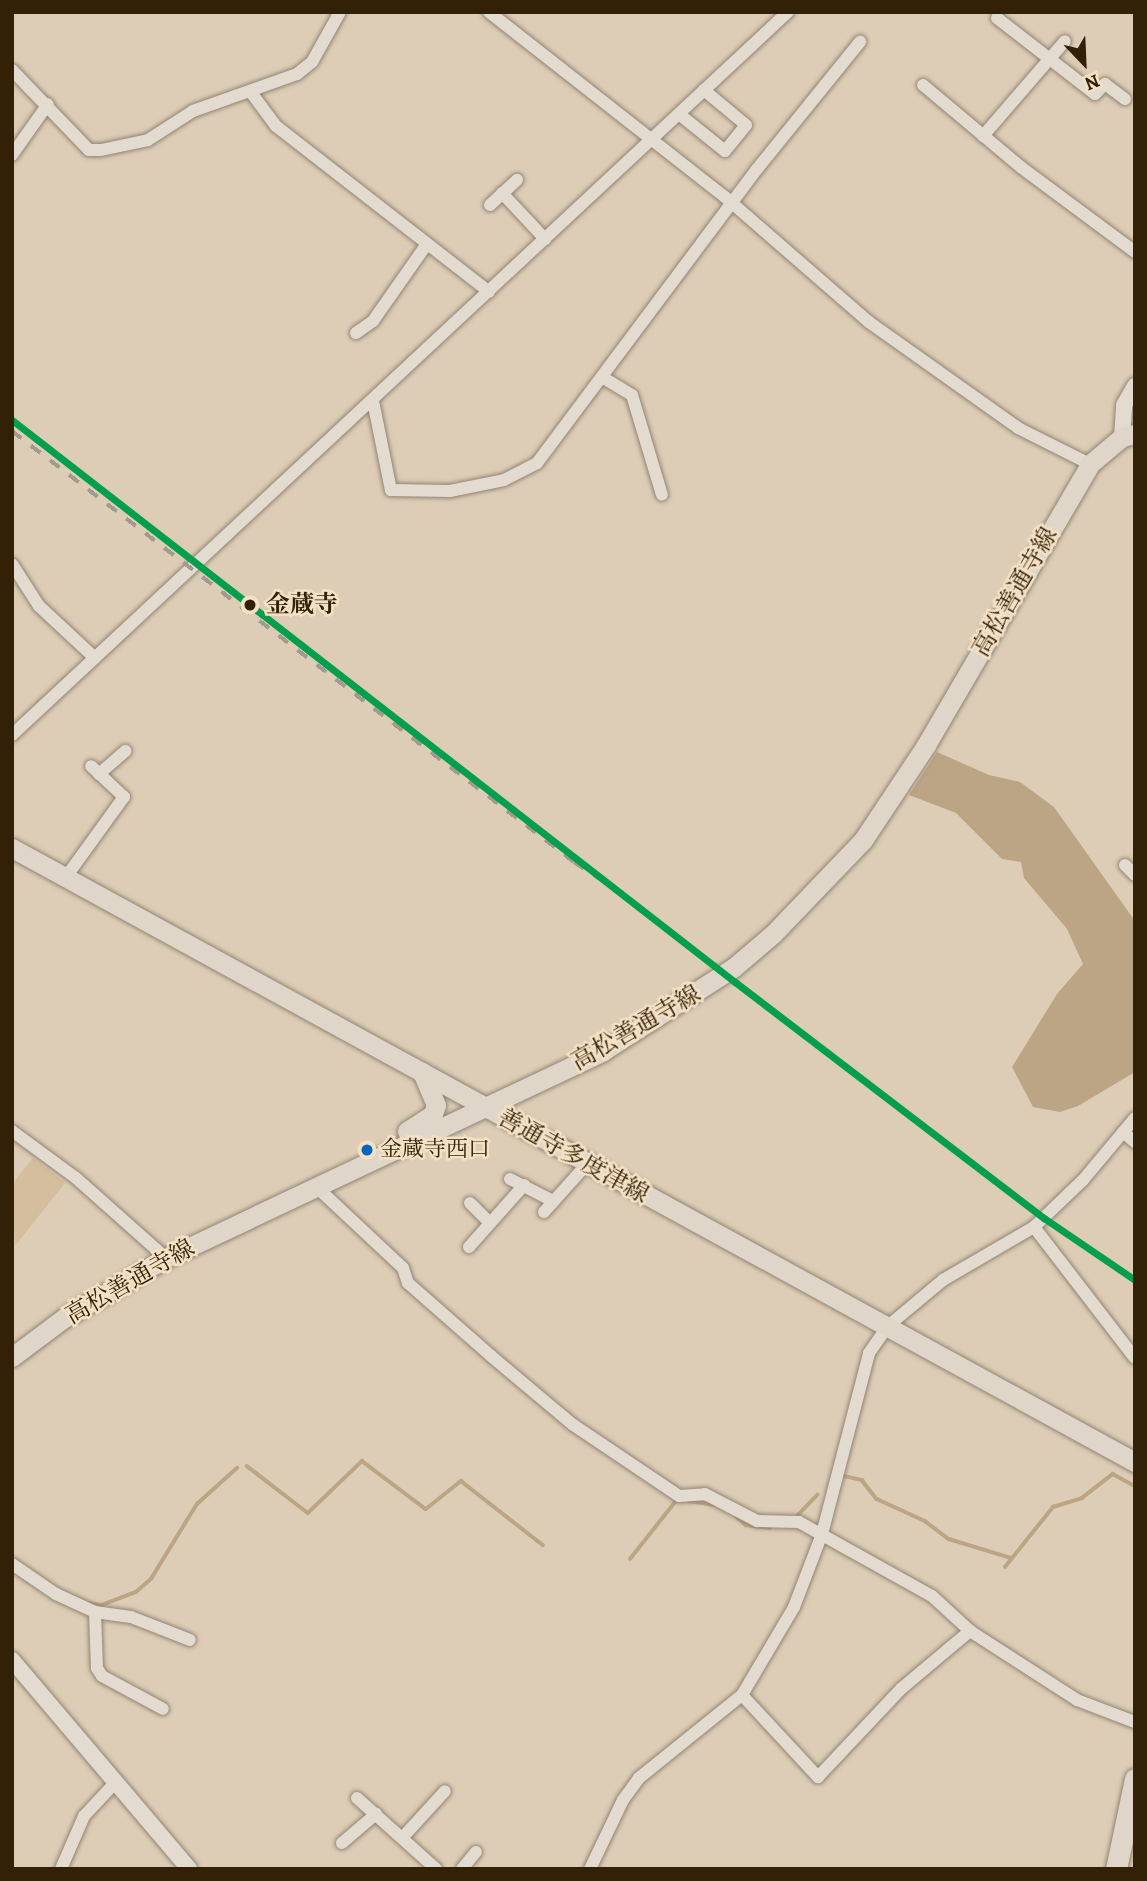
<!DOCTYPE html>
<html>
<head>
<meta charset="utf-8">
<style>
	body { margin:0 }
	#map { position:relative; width:1147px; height:1881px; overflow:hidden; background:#decdb6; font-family:Alegreya,"Noto Serif JP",serif }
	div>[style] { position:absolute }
	.green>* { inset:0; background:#d5be9e }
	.water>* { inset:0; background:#bca585 }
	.stream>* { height:3.5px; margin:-1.75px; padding:0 1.75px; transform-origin:1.75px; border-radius:1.75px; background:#bca585 }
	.roads { filter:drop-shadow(0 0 2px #908575) drop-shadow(0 0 2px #908575) }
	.minor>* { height:12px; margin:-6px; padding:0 6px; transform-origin:6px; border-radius:6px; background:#e4dbd0 }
	.tertiary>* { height:16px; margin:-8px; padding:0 8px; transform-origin:8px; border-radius:8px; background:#e4dbd0 }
	.primary>* { height:19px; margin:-9.5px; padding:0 9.5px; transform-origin:9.5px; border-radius:9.5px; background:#dfd6c9 }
	.trunk>* { height:21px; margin:-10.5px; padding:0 10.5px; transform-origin:10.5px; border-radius:10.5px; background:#dfd6c9 }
	.rail>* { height:3.5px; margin-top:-1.75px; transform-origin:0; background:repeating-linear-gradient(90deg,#a29a8f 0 12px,transparent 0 24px) }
	.rail-1>* { height:7px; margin:-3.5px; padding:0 3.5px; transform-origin:3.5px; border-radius:3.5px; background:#039f4d }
	.dots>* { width:19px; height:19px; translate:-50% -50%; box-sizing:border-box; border:4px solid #f4e0c5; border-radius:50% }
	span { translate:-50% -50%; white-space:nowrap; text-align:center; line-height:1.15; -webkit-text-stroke:5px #f4e0c5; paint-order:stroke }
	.bus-label { font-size:22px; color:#332107 }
	.left { translate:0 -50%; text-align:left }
	.street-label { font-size:24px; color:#332107 }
	.stop-label { font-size:24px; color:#332107; font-weight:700 }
	.frame { position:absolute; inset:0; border:14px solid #332107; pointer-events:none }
	.north { position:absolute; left:1049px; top:28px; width:70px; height:70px; -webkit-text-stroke:5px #f4e0c5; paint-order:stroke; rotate:157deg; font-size:19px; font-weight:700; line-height:28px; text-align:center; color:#332107 }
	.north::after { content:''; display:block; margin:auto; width:24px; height:32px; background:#332107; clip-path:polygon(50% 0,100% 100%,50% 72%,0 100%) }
</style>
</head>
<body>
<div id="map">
	<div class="green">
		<i style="clip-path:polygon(33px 1158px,65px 1183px,15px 1246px,12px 1184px)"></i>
	</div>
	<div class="water">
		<i style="clip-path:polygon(937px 752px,989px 775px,1020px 782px,1054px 807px,1135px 921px,1135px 1072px,1078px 1106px,1060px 1112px,1033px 1107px,1012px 1067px,1057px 994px,1083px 964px,1067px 929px,1024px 878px,1021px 862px,1002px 859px,956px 813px,909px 795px)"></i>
	</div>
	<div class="stream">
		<i style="left:247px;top:1466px;width:77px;rotate:37.6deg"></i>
		<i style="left:308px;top:1513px;width:75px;rotate:-43.9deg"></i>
		<i style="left:362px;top:1461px;width:80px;rotate:36.9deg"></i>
		<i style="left:426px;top:1509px;width:45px;rotate:-38.7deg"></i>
		<i style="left:461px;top:1481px;width:104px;rotate:38deg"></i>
		<i style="left:839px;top:1475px;width:24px;rotate:12deg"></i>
		<i style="left:862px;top:1480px;width:24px;rotate:52deg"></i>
		<i style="left:877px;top:1499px;width:53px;rotate:24.6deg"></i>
		<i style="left:925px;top:1521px;width:30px;rotate:37deg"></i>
		<i style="left:949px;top:1539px;width:65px;rotate:17deg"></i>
		<i style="left:689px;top:1501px;width:26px;rotate:9deg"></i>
		<i style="left:798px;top:1515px;width:28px;rotate:-46deg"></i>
		<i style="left:737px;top:1517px;width:12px;rotate:42deg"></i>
		<i style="left:746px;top:1525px;width:24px;rotate:7deg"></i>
		<i style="left:630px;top:1559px;width:74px;rotate:-51.6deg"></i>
		<i style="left:1005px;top:1567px;width:77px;rotate:-51.3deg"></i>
		<i style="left:1053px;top:1507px;width:30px;rotate:-17deg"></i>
		<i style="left:1082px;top:1498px;width:39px;rotate:-38deg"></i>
		<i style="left:1113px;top:1474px;width:25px;rotate:29deg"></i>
		<i style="left:89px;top:1603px;width:13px;rotate:9deg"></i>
		<i style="left:102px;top:1605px;width:36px;rotate:-21deg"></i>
		<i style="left:136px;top:1592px;width:20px;rotate:-41deg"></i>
		<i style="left:151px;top:1579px;width:88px;rotate:-58.5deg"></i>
		<i style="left:197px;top:1504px;width:54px;rotate:-42deg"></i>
	</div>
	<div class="roads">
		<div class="minor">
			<i style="left:489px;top:12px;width:300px;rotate:38.1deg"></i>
			<i style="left:725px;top:197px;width:191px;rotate:41deg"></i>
			<i style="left:869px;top:322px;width:183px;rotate:35.4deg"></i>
			<i style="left:1018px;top:428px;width:80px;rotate:26.6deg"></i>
			<i style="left:997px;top:18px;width:124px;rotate:37.8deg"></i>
			<i style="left:1095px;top:94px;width:14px;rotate:-45deg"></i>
			<i style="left:1105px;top:84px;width:25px;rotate:37deg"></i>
			<i style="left:12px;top:70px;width:111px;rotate:46.1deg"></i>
			<i style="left:89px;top:150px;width:12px"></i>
			<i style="left:101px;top:150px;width:48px;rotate:-12deg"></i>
			<i style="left:148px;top:140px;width:54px;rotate:-32.8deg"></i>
			<i style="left:193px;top:111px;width:110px;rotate:-19.6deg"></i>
			<i style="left:297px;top:74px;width:19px;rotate:-39deg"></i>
			<i style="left:312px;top:62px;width:57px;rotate:-60.8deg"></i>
			<i style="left:923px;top:85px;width:129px;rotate:40deg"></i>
			<i style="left:1022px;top:168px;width:141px;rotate:36.6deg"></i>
			<i style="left:250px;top:91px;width:44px;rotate:53.4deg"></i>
			<i style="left:276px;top:126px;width:270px;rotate:37.9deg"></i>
			<i style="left:679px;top:114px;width:59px;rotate:38.8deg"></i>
			<i style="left:725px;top:151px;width:33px;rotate:-51deg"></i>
			<i style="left:746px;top:125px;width:55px;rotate:-140.2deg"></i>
			<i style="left:983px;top:136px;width:125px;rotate:-49.2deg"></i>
			<i style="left:12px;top:155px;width:62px;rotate:-54.8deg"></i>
			<i style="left:502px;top:193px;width:63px;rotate:46.9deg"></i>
			<i style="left:490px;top:205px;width:37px;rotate:-43deg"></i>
			<i style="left:356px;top:333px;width:21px;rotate:-35deg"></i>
			<i style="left:373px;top:321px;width:94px;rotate:-55deg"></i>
			<i style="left:602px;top:377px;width:35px;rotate:31deg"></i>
			<i style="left:632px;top:395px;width:104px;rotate:73.3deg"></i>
			<i style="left:373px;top:401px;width:91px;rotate:78.6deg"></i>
			<i style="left:391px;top:490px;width:59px;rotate:1deg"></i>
			<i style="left:450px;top:491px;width:55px;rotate:-11.5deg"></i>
			<i style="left:504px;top:480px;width:37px;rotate:-27deg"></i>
			<i style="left:537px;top:463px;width:367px;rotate:-53.2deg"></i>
			<i style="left:757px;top:169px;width:164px;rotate:-51deg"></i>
			<i style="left:12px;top:564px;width:50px;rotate:57.3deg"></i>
			<i style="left:39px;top:606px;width:76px;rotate:42.9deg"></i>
			<i style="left:12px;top:735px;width:1061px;rotate:-42.98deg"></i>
			<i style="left:99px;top:774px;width:35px;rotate:-41deg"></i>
			<i style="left:1125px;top:865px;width:14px;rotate:45deg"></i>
			<i style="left:66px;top:877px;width:99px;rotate:-54.1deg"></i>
			<i style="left:124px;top:797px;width:45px;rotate:-136.8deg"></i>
			<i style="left:12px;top:1131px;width:79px;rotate:36.3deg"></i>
			<i style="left:76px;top:1178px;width:120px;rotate:41.6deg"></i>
			<i style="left:1123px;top:1132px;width:16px;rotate:40deg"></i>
			<i style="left:510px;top:1179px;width:48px;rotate:27.1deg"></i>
			<i style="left:324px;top:1194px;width:108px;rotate:43.1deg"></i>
			<i style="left:403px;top:1268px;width:16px;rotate:72deg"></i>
			<i style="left:408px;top:1283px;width:111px;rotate:41.3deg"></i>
			<i style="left:491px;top:1356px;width:106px;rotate:40deg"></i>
			<i style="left:572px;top:1424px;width:129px;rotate:33.9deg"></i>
			<i style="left:679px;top:1496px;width:26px;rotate:-4deg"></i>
			<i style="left:705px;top:1494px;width:59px;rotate:27.4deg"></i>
			<i style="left:757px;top:1521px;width:42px;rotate:1.4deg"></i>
			<i style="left:799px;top:1522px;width:152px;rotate:29.1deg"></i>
			<i style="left:932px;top:1596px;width:52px;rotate:42.6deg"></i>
			<i style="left:970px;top:1631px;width:127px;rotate:32.8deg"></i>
			<i style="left:1077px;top:1700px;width:62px;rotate:20.8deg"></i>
			<i style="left:470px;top:1203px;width:28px;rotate:45deg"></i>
			<i style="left:544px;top:1212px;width:64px;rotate:-48.1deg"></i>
			<i style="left:1034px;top:1227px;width:165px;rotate:52.4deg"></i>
			<i style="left:469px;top:1247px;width:83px;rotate:-48.4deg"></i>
			<i style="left:12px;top:1564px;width:53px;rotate:34.3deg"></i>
			<i style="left:56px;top:1594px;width:43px;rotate:24.8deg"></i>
			<i style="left:95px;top:1612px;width:36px;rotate:8deg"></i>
			<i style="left:131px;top:1617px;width:63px;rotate:21.3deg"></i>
			<i style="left:95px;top:1612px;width:56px;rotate:88deg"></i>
			<i style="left:97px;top:1668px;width:9px;rotate:58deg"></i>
			<i style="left:102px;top:1676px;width:69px;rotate:28.4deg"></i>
			<i style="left:742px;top:1695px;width:112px;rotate:47.2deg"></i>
			<i style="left:818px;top:1777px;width:122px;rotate:-46.7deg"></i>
			<i style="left:902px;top:1688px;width:89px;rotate:-40deg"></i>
			<i style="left:357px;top:1798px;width:106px;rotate:41.9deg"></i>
			<i style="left:403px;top:1837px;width:62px;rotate:-47.6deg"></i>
			<i style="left:342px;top:1843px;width:45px;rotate:-40.5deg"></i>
			<i style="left:61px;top:1869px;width:58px;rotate:-66.5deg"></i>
			<i style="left:84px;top:1816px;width:45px;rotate:-46.8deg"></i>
			<i style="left:462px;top:1869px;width:22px;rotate:-51deg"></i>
			<i style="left:590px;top:1869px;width:76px;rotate:-64.4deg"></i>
			<i style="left:623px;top:1800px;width:27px;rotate:-54deg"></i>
			<i style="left:639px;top:1778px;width:132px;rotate:-38.9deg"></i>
			<i style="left:742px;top:1695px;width:102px;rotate:-59.4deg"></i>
			<i style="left:794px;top:1607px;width:78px;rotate:-69deg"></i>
			<i style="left:822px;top:1534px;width:187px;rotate:-75.4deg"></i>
			<i style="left:869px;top:1353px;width:33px;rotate:-55deg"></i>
			<i style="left:888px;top:1326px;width:72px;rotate:-39.9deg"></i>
			<i style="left:943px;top:1280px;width:105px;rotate:-30.2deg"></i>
			<i style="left:1034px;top:1227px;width:68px;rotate:-43.8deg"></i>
			<i style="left:1083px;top:1180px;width:81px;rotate:-50deg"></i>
		</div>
		<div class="tertiary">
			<i style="left:1122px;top:437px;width:32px;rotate:-86deg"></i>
			<i style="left:1124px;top:405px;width:22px;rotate:-60deg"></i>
			<i style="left:12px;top:1660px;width:274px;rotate:49.7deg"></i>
		</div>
		<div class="primary">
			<i style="left:12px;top:848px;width:1280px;rotate:28.67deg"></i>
			<i style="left:407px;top:1131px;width:31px;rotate:-33deg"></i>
			<i style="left:433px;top:1114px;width:9px;rotate:-72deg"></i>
			<i style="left:436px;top:1105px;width:36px;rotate:-113deg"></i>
			<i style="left:12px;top:1357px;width:65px;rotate:-36.9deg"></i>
			<i style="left:64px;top:1318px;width:118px;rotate:-30.5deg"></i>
			<i style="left:166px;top:1258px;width:484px;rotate:-25.3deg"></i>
			<i style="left:603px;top:1051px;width:154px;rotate:-32.6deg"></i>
			<i style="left:733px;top:968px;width:52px;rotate:-40.4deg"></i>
			<i style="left:773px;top:934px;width:130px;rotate:-46.2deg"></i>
			<i style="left:863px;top:840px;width:114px;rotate:-56.4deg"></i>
			<i style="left:926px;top:745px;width:325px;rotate:-59.7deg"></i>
			<i style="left:1090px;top:464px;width:42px;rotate:-40.2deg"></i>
			<i style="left:1122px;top:437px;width:13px;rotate:-13deg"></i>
		</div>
		<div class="trunk">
			<i style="left:1116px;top:1869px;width:92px;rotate:-78.1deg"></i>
		</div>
	</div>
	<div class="rail">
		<i style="left:12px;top:431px;width:708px;rotate:37.48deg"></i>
		<i style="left:574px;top:862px;width:48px;rotate:33deg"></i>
	</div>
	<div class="rail-1">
		<i style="left:12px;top:420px;width:916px;rotate:37.86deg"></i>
		<i style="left:735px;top:982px;width:389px;rotate:37.4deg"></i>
		<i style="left:1044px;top:1218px;width:110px;rotate:34.3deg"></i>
	</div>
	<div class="dots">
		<i style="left:250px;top:605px;background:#332107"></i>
		<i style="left:367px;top:1150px;background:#0065bd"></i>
	</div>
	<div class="bus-label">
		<span class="left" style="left:380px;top:1150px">金蔵寺西口</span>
	</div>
	<div class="street-label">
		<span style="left:1015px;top:592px;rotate:-60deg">高松善通寺線</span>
		<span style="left:636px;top:1028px;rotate:-30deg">高松善通寺線</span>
		<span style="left:573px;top:1156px;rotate:29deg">善通寺多度津線</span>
		<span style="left:130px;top:1282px;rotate:-30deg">高松善通寺線</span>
	</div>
	<div class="stop-label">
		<span class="left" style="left:266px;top:605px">金蔵寺</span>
	</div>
	<div class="frame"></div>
	<div class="north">N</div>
</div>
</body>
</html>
